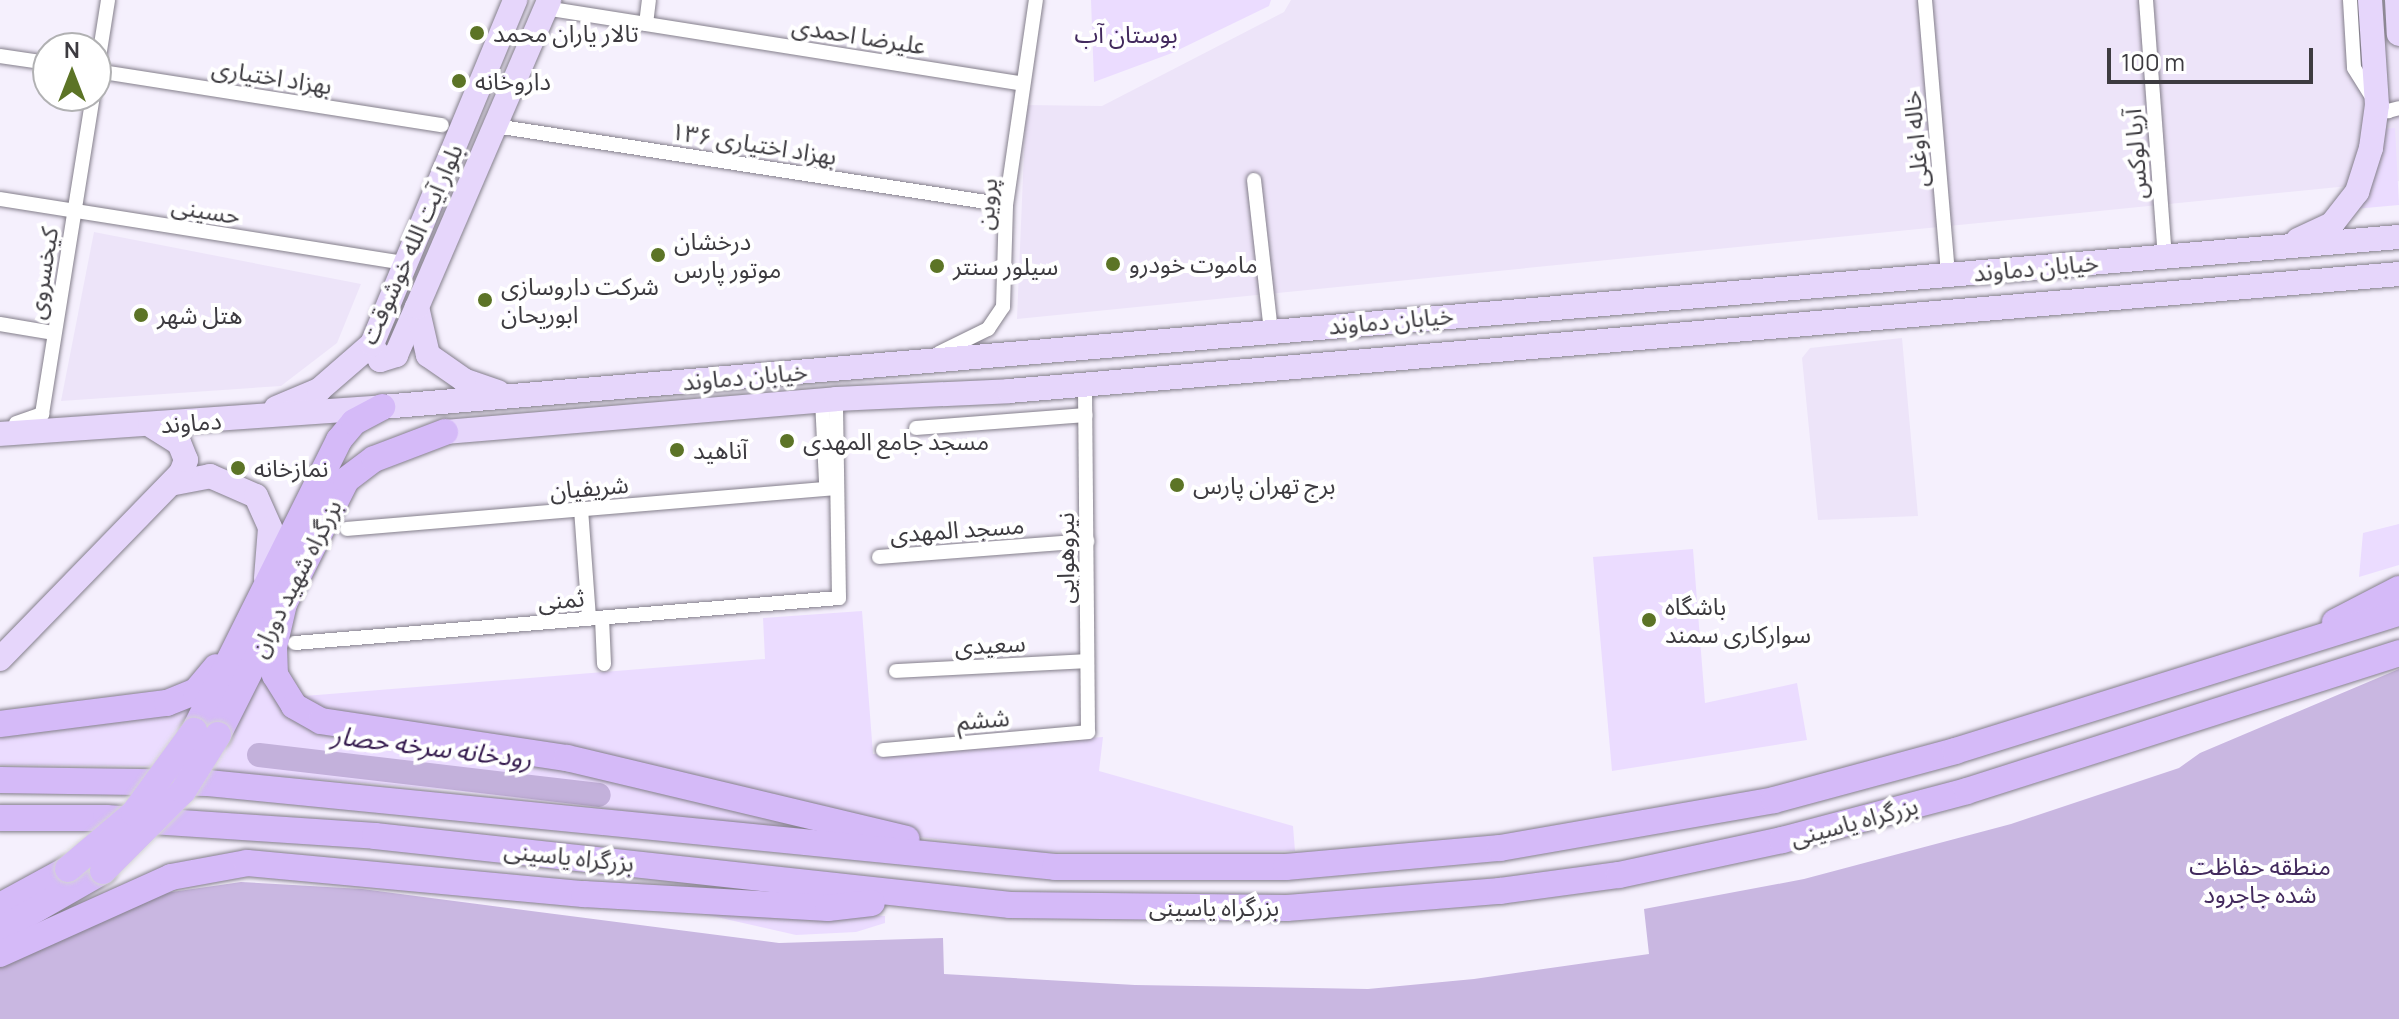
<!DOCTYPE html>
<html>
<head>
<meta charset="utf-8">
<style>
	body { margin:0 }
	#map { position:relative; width:2399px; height:1019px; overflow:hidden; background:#f5f0fd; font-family:Manrope,"Noto Sans Arabic",sans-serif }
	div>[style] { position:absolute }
	.built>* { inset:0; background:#ede4f9 }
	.green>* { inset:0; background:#ebdcff }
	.forest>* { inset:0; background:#c9b7e1 }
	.river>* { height:24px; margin:-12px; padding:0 12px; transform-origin:12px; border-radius:12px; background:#c3b1db }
	.roads { filter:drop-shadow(0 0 2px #847f8b) drop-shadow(0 0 2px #847f8b) }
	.street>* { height:14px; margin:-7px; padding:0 7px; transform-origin:7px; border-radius:7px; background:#fff }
	.primary>* { height:24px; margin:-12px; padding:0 12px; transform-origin:12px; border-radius:12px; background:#e6d6fb }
	.highway>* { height:26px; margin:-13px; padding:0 13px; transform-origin:13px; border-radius:13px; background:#d5baf8 }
	.bridges { filter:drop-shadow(0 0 2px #d4d4d5) drop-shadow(0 0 2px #d4d4d5) }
	.highway-bridge>* { height:26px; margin:-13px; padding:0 13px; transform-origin:13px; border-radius:13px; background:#d5baf8 }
	.dots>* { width:22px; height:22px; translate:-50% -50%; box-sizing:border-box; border:4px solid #fff; border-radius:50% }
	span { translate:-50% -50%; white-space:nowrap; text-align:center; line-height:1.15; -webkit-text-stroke:8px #fff; paint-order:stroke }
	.poi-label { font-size:24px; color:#3d3b40 }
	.left { translate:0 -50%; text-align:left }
	.park-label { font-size:24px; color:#42295d }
	.street-label { font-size:24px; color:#3d3b40 }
	.water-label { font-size:26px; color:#361c4f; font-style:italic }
	.north { position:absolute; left:32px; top:32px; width:80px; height:80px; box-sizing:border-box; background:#fff; border:2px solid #b1b1b3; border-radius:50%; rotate:0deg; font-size:22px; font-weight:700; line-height:32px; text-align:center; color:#3d3b40 }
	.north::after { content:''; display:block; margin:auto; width:28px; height:36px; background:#5c7426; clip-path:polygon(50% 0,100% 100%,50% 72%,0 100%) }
	.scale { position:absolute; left:2107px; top:48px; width:206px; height:36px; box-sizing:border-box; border:4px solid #3d3b40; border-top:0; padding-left:10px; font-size:24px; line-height:28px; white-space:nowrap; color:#3d3b40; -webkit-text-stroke:6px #fff; paint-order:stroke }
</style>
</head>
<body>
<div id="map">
	<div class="built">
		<i style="clip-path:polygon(1291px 0,2399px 0,2399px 181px,1017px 319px,1026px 105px,1102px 106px,1284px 12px)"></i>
		<i style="clip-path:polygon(94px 232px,361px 284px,337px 343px,281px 386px,61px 401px)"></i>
		<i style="clip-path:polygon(1902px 338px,1918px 516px,1818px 520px,1802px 358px,1810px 348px)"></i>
	</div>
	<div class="green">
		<i style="clip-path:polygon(1091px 0,1271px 0,1269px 6px,1172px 53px,1094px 82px)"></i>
		<i style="clip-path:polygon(2395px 128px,2399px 205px,2354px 209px,2380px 129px)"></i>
		<i style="clip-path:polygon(2399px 524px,2399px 565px,2359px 577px,2363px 533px)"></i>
		<i style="clip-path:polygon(1693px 549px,1705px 703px,1797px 683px,1807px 740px,1612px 771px,1593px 557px)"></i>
		<i style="clip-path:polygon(862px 611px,873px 754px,1103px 737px,1099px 771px,1293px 826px,1295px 851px,1039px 852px,920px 837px,349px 723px,292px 697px,765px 659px,763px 618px)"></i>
		<i style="clip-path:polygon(273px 632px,279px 696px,455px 745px,873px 839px,448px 790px,205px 770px)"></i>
		<i style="clip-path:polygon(201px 695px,164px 766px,0 765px,0 729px)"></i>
		<i style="clip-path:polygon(443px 889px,885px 916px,885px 923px,856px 932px,796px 935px,699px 913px,525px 902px)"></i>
	</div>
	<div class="forest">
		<i style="clip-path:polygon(2399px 669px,2399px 1019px,0 1019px,0 958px,144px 896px,241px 882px,362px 889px,779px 943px,943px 938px,944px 974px,1135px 985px,1368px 989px,1474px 979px,1649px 954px,1644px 909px,1804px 879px,2011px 824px,2179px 768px,2200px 753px)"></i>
	</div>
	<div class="river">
		<i style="left:259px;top:755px;width:342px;rotate:6.7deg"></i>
	</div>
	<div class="roads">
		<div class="street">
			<i style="left:1925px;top:0;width:275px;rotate:85.2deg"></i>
			<i style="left:2146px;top:0;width:258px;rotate:85.8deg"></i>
			<i style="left:2350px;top:0;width:68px;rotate:86.6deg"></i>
			<i style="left:2354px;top:68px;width:44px;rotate:58.1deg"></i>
			<i style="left:2377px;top:105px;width:13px;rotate:29deg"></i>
			<i style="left:2388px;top:111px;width:11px;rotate:-15deg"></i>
			<i style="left:545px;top:8px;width:484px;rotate:9deg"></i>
			<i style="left:646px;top:24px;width:24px;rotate:-83deg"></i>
			<i style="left:0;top:56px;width:49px;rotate:8.3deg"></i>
			<i style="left:96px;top:71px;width:350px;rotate:8.9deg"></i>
			<i style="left:96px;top:76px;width:77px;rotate:-81deg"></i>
			<i style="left:495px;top:126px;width:517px;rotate:8.79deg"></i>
			<i style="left:1254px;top:180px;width:152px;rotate:83.6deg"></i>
			<i style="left:0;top:199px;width:411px;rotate:9deg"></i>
			<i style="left:0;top:324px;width:55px;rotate:9.5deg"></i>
			<i style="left:939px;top:353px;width:55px;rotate:-26.1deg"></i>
			<i style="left:988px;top:329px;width:27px;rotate:-56deg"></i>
			<i style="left:1003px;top:307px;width:102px;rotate:-88.3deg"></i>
			<i style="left:1006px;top:205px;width:207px;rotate:-81.7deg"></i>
			<i style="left:822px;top:400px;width:83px;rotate:87.2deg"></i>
			<i style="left:16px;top:423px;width:28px;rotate:-19deg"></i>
			<i style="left:42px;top:414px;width:322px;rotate:-80.9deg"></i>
			<i style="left:916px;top:428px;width:170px;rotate:-4.4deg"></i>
			<i style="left:581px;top:509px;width:110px;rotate:85.8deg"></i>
			<i style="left:347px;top:529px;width:490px;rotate:-4.8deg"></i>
			<i style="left:879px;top:557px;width:209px;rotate:-4.4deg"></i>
			<i style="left:602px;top:618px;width:46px;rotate:87.5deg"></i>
			<i style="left:295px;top:643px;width:546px;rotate:-4.73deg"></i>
			<i style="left:839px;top:598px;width:199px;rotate:-90.9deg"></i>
			<i style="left:896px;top:671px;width:191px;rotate:-3deg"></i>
			<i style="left:883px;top:750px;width:206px;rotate:-5deg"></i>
			<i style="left:1088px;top:732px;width:348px;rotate:-90.5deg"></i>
		</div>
		<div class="primary">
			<i style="left:2397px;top:0;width:34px;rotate:87deg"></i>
			<i style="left:2298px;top:240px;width:38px;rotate:-25deg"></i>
			<i style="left:2332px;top:224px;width:41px;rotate:-52deg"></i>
			<i style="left:2357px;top:192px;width:46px;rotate:-72.3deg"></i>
			<i style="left:2371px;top:148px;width:43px;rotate:-82.1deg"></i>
			<i style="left:2377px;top:105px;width:105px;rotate:-93.8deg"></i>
			<i style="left:372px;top:344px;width:18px;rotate:63deg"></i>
			<i style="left:380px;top:360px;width:17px;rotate:-17deg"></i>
			<i style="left:396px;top:355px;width:52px;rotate:-66.4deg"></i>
			<i style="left:498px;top:392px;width:36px;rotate:-161deg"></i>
			<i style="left:464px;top:380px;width:44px;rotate:-145.2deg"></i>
			<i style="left:428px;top:355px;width:49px;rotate:-102.9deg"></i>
			<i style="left:417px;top:307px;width:334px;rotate:-66.7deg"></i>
			<i style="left:276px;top:408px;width:47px;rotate:-22.7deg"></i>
			<i style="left:319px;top:390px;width:70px;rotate:-41deg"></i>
			<i style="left:372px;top:344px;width:373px;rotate:-67.4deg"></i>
			<i style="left:445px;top:432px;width:392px;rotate:-4.8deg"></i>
			<i style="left:836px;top:399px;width:173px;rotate:-2.6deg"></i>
			<i style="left:1009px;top:391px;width:1395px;rotate:-4.81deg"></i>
			<i style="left:0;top:434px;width:383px;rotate:-4deg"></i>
			<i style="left:382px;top:407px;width:2024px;rotate:-4.82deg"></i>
			<i style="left:175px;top:483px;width:36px;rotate:-11deg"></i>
			<i style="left:210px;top:476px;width:50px;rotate:23.5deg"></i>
			<i style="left:256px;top:496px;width:35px;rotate:66deg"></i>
			<i style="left:270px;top:528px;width:50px;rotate:94.6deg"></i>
			<i style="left:0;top:659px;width:260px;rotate:-45.8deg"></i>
			<i style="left:181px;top:473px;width:14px;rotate:-69deg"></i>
			<i style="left:186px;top:460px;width:18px;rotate:-112deg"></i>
			<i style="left:179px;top:443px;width:34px;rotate:-148deg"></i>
		</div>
		<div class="highway">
			<i style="left:286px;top:595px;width:53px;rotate:103deg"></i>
			<i style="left:274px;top:647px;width:28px;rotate:88deg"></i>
			<i style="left:275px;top:675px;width:36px;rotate:58deg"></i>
			<i style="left:294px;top:706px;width:31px;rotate:29deg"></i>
			<i style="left:321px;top:721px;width:249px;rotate:8.6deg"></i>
			<i style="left:567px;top:758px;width:349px;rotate:13.4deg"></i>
			<i style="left:2335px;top:622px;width:72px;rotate:-27.3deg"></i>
			<i style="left:0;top:724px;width:168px;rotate:-7.2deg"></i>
			<i style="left:167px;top:703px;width:31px;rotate:-22deg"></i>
			<i style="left:196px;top:691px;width:31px;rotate:-50deg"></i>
			<i style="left:194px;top:731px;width:325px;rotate:-63.5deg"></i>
			<i style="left:339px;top:440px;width:23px;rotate:-50deg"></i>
			<i style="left:354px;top:422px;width:32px;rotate:-28deg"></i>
			<i style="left:218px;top:735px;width:285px;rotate:-63.3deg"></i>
			<i style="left:346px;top:480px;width:35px;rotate:-37deg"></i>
			<i style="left:374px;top:459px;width:76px;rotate:-20.8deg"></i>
			<i style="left:0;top:780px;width:208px;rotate:0.8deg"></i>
			<i style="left:208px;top:783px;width:851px;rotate:5.66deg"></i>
			<i style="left:1055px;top:867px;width:231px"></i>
			<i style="left:1286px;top:867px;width:215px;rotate:-5.1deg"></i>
			<i style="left:1500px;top:848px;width:278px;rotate:-9.9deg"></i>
			<i style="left:1774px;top:800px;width:188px;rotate:-15.1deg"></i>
			<i style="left:1955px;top:751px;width:465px;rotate:-17.3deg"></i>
			<i style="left:0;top:818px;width:106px"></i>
			<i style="left:106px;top:818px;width:270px;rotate:3.8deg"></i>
			<i style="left:375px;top:836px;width:639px;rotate:6.2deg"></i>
			<i style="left:1010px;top:905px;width:277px;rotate:0.6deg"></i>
			<i style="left:1287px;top:908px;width:214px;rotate:-4.6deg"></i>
			<i style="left:1500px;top:891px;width:120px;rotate:-7.7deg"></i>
			<i style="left:1619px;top:875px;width:167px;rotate:-12.1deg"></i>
			<i style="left:1782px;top:840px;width:191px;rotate:-14.8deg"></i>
			<i style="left:1967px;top:791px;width:454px;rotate:-17.7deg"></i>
			<i style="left:0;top:906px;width:77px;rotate:-28.6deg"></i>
			<i style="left:0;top:930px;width:119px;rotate:-29.8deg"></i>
			<i style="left:0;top:954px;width:188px;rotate:-24.2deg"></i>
			<i style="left:171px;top:877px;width:77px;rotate:-10.4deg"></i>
			<i style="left:247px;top:863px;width:338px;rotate:5.3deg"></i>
			<i style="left:584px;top:894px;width:244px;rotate:3.3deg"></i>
			<i style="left:828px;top:908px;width:44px;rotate:-6.5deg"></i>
		</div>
	</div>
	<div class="bridges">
		<div class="highway-bridge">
			<i style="left:68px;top:869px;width:87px;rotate:-40.3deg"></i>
			<i style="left:134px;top:813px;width:102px;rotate:-53.8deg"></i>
			<i style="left:103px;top:871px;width:113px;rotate:-45deg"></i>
			<i style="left:183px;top:791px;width:66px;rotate:-58deg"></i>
		</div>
	</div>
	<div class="dots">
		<i style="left:477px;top:33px;background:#5c7426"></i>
		<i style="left:459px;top:81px;background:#5c7426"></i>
		<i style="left:658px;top:255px;background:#5c7426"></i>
		<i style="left:1113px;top:264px;background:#5c7426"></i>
		<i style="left:937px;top:266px;background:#5c7426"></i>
		<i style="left:485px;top:300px;background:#5c7426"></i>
		<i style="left:141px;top:315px;background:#5c7426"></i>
		<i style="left:787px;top:441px;background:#5c7426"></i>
		<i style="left:677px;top:450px;background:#5c7426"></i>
		<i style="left:238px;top:468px;background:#5c7426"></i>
		<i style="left:1177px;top:485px;background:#5c7426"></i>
		<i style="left:1649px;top:620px;background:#5c7426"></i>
	</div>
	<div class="poi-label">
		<span class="left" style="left:493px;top:33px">تالار یاران محمد</span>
		<span class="left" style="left:475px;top:81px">داروخانه</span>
		<span class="left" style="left:674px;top:255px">درخشان<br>موتور پارس</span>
		<span class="left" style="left:1129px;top:264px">ماموت خودرو</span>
		<span class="left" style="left:953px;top:266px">سیلور سنتر</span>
		<span class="left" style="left:501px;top:300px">شرکت داروسازی<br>ابوریحان</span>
		<span class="left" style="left:157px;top:315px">هتل شهر</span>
		<span class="left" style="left:803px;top:441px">مسجد جامع المهدی</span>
		<span class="left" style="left:693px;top:450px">آناهید</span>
		<span class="left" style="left:254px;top:468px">نمازخانه</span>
		<span class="left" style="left:1193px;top:485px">برج تهران پارس</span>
		<span class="left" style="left:1665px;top:620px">باشگاه<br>سوارکاری سمند</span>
	</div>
	<div class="park-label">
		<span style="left:1126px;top:34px">بوستان آب</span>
		<span style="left:2260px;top:880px">منطقه حفاظت<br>شده جاجرود</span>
	</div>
	<div class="street-label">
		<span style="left:859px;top:35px;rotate:9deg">علیرضا احمدی</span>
		<span style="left:272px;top:76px;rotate:9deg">بهزاد اختیاری</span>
		<span style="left:1915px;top:139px;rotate:-95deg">خاله اوغلی</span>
		<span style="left:754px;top:143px;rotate:9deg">بهزاد اختیاری ۱۳۶</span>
		<span style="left:2135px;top:154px;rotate:-94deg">آریا لوکس</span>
		<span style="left:986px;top:204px;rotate:-85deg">پروین</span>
		<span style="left:206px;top:210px;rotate:9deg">حسینی</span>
		<span style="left:411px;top:244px;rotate:-66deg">بلوار آیت الله خوشوقت</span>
		<span style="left:2036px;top:267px;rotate:-5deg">خیابان دماوند</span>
		<span style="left:42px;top:273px;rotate:-81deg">کیخسروی</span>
		<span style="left:1391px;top:320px;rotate:-5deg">خیابان دماوند</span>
		<span style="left:745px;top:376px;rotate:-5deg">خیابان دماوند</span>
		<span style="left:191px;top:422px;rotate:-4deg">دماوند</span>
		<span style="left:589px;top:487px;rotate:-5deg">شریفیان</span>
		<span style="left:957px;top:529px;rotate:-4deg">مسجد المهدی</span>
		<span style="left:1065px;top:558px;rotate:-90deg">نیروهوایی</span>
		<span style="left:295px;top:578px;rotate:-63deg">بزرگراه شهید دوران</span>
		<span style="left:561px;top:599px;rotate:-5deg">ثمنی</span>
		<span style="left:990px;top:644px;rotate:-3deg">سعیدی</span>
		<span style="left:983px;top:719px;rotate:-5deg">ششم</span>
		<span style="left:1854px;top:821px;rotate:-15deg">بزرگراه یاسینی</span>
		<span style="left:569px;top:856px;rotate:6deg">بزرگراه یاسینی</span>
		<span style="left:1214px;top:907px">بزرگراه یاسینی</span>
	</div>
	<div class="water-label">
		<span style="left:432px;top:747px;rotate:7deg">رودخانه سرخه حصار</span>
	</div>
	<div class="north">N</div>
	<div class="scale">100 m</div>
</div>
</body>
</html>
